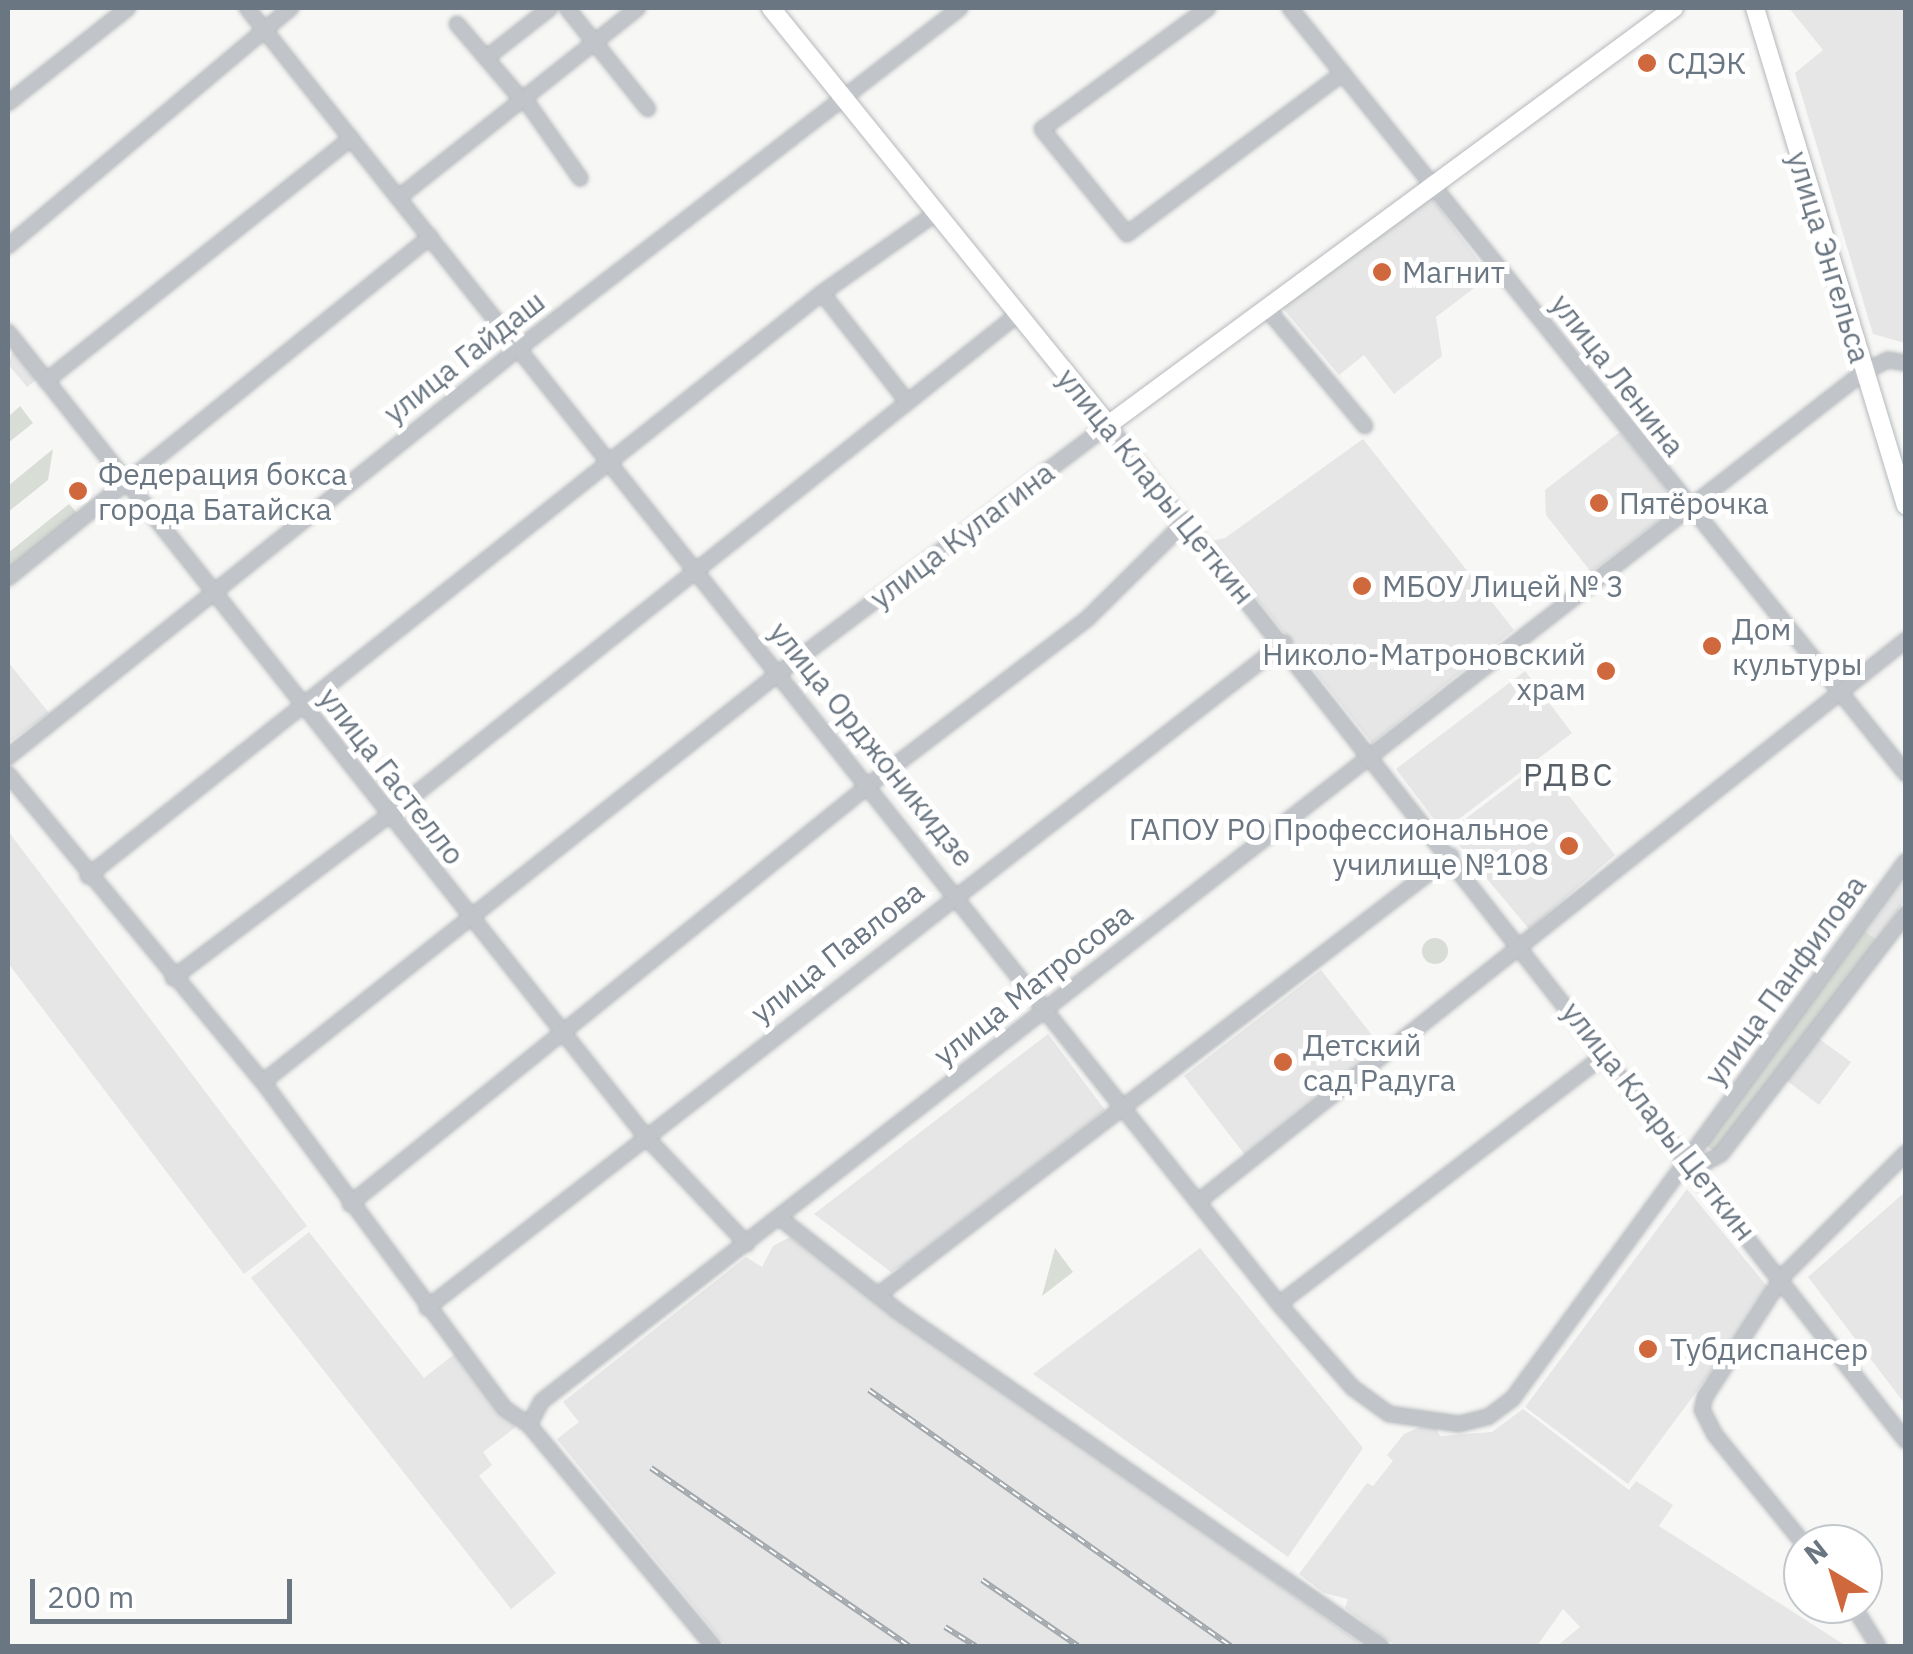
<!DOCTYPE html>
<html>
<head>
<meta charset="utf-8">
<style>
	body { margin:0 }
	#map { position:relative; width:1913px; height:1654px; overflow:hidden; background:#f7f7f5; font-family:"IBM Plex Sans",sans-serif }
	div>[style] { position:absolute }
	.built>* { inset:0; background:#e5e6e5 }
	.green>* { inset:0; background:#d8ddd6 }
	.round { border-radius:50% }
	.roads { filter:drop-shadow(0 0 2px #b5b8bc) drop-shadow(0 0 2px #b5b8bc) }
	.minor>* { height:14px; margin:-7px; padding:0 7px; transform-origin:7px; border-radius:7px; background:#c1c4c8 }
	.major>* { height:18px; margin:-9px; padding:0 9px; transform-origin:9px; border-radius:9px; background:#fff }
	.rail>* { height:6px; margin-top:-3px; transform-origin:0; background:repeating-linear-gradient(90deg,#fff 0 8px,#a3a8ad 0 16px); box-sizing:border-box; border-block:2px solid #a3a8ad }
	.dots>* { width:28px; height:28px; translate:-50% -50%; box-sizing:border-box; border:5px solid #fff; border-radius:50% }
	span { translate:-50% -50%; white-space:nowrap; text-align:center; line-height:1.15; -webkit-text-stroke:10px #fff; paint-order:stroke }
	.poi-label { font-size:30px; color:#6a7682 }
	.left { translate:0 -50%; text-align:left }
	.right { translate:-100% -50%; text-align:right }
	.street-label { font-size:30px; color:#6a7682 }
	.neighbourhood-label { font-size:32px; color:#575f68; letter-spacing:2.5px }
	.frame { position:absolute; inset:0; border:10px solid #6a7682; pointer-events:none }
	.north { position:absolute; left:1783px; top:1524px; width:100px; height:100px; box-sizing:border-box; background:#fff; border:2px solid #c3c8cd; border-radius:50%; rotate:322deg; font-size:28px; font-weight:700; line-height:40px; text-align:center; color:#6a7682 }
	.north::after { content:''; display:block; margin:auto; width:35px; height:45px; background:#cf683c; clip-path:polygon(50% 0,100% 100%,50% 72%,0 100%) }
	.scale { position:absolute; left:30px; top:1579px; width:262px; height:45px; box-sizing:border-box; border:5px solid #6a7682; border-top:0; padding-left:12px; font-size:30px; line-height:35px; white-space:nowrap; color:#6a7682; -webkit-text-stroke:8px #fff; paint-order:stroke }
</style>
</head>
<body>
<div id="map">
	<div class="built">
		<i style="clip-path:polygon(1789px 8px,1905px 8px,1905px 343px,1873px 334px,1795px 73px,1823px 50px)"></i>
		<i style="clip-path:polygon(1428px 193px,1490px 276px,1436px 317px,1442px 356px,1394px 394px,1364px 355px,1339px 375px,1282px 307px)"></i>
		<i style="clip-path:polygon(15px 346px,40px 377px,27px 387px,8px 364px)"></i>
		<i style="clip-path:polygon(1620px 432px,1679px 505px,1591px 572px,1546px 515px,1545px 490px)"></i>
		<i style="clip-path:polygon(1363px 439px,1514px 630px,1372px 743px,1211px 541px,1225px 538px)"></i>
		<i style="clip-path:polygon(8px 662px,49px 713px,8px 743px)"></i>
		<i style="clip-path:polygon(1525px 671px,1572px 733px,1443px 831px,1396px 769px)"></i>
		<i style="clip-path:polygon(1542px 761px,1615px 855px,1529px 929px,1448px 832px)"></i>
		<i style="clip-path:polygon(8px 831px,307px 1226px,244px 1274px,8px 963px)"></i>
		<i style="clip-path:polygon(1905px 869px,1905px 900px,1877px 940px,1863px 930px)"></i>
		<i style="clip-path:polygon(1321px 970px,1382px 1048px,1245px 1155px,1184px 1076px)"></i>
		<i style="clip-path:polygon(1048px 1034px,1105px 1110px,907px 1263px,891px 1272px,814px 1214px)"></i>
		<i style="clip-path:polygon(1818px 1038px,1851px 1062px,1819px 1105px,1786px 1080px)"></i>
		<i style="clip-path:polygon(1687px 1189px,1771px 1291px,1628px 1484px,1525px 1407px)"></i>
		<i style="clip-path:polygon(1905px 1192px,1905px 1404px,1808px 1277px)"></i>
		<i style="clip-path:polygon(309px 1232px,424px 1378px,457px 1352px,516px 1427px,483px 1452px,492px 1465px,479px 1476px,556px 1573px,511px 1609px,251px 1278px)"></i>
		<i style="clip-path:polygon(790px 1237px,1364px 1646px,726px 1646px,557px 1439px,579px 1422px,563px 1402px,746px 1257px,762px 1267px,773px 1246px)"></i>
		<i style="clip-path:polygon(1200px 1248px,1363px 1448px,1288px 1557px,1033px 1374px)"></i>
		<i style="clip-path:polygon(1523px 1409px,1629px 1490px,1636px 1481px,1673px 1505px,1659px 1526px,1846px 1646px,1557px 1646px,1580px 1627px,1563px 1609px,1537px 1646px,1396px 1646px,1345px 1608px,1348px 1599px,1324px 1593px,1299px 1574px,1367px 1483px,1373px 1486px,1393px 1461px,1387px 1455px,1404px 1434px,1420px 1427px,1436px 1428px,1440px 1436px,1492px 1432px)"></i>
	</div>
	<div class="green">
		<i style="clip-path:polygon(20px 406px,33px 423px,8px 443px,8px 417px)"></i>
		<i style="clip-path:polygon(53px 449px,48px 480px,8px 512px,8px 486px)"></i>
		<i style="clip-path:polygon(69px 504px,78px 514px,8px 569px,8px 553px)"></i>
		<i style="clip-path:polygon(1863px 930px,1877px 940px,1717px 1153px,1704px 1144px)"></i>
		<i class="round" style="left:1422px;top:938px;width:26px;height:26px"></i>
		<i style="clip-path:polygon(1055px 1248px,1073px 1272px,1042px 1296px)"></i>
	</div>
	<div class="roads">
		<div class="minor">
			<i style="left:247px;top:8px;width:1657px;rotate:51.47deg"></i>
			<i style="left:1279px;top:1304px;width:112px;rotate:48.6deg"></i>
			<i style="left:1353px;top:1388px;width:44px;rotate:35.8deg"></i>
			<i style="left:1389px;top:1414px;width:71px;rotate:8.1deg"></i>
			<i style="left:1459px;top:1424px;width:30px;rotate:-14deg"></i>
			<i style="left:1488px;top:1417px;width:31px;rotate:-37deg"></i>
			<i style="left:1513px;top:1398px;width:665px;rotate:-53.8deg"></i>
			<i style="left:567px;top:8px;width:129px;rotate:51.3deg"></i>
			<i style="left:1208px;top:8px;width:205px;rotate:143.9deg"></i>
			<i style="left:1042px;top:129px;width:135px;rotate:51deg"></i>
			<i style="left:1127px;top:234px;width:269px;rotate:-36.7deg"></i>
			<i style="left:1290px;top:8px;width:983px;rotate:51.19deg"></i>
			<i style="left:457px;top:24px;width:99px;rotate:49.5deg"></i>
			<i style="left:486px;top:58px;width:81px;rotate:-38deg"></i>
			<i style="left:524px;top:98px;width:98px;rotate:55deg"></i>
			<i style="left:8px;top:103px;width:153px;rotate:-38.4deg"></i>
			<i style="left:398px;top:198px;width:306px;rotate:-38.4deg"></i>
			<i style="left:8px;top:246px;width:370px;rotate:-40.1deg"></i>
			<i style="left:822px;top:293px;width:136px;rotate:51.9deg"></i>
			<i style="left:1268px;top:310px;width:151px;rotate:50.1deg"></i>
			<i style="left:8px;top:332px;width:1027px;rotate:51.6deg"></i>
			<i style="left:646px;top:1137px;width:147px;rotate:46.7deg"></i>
			<i style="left:46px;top:381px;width:390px;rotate:-38.5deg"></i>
			<i style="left:8px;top:578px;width:543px;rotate:-38.94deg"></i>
			<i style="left:8px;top:757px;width:653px;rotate:-38.66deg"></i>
			<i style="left:518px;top:349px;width:558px;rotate:-37.65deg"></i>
			<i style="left:8px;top:774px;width:400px;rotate:50.4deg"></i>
			<i style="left:263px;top:1082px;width:405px;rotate:53.5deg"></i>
			<i style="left:504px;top:1408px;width:30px;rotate:34deg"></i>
			<i style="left:529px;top:1425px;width:288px;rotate:50.2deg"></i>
			<i style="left:88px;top:876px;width:937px;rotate:-38.46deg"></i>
			<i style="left:822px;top:293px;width:138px;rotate:-35deg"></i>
			<i style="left:173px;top:978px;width:269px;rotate:-37deg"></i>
			<i style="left:388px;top:816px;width:804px;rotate:-38.54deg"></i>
			<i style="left:263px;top:1082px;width:658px;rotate:-38.4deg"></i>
			<i style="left:779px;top:673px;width:412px;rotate:-37deg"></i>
			<i style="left:1108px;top:425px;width:1292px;rotate:51.85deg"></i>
			<i style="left:1692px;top:1170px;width:33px;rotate:-29deg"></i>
			<i style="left:1721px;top:1154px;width:303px;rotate:-52.4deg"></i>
			<i style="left:1199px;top:1201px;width:903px;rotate:-38.43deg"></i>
			<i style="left:350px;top:1204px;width:667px;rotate:-38.91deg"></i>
			<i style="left:869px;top:785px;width:275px;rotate:-37.3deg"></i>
			<i style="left:1088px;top:618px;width:138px;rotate:-44.7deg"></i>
			<i style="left:780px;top:1218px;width:152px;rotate:38.3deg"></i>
			<i style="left:899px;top:1312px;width:586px;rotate:34.72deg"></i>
			<i style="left:882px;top:1292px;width:717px;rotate:-37.46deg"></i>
			<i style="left:1279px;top:1304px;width:412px;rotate:-37.4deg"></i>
			<i style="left:427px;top:1308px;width:1085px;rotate:-37.81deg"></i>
			<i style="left:529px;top:1425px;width:27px;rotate:-62deg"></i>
			<i style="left:542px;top:1401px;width:1675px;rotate:-37.9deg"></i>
			<i style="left:1864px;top:372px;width:27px;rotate:-27deg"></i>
			<i style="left:1888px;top:360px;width:18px;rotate:9deg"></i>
			<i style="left:1804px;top:1544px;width:141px;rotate:-129.2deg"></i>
			<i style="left:1715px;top:1435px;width:28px;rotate:-117deg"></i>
			<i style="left:1702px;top:1410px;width:13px;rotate:-77deg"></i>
			<i style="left:1705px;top:1397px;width:144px;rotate:-57.2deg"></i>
			<i style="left:1783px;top:1276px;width:174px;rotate:-45deg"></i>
			<i style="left:1852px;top:1604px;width:49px;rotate:58.2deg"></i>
		</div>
		<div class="major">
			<i style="left:771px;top:8px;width:536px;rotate:51.06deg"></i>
			<i style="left:1108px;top:425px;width:703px;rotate:-36.38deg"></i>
			<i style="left:1755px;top:8px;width:520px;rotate:73.13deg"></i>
		</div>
	</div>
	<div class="rail">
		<i style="left:869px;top:1390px;width:443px;rotate:35.3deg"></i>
		<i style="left:651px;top:1468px;width:313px;rotate:34.6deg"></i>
		<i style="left:982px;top:1580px;width:116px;rotate:34.5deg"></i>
		<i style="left:945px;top:1627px;width:36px;rotate:32deg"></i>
	</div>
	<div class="dots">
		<i style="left:1647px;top:63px;background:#cf683c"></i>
		<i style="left:1382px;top:272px;background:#cf683c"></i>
		<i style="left:78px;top:491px;background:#cf683c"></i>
		<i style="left:1599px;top:503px;background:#cf683c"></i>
		<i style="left:1362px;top:586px;background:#cf683c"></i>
		<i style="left:1712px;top:646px;background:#cf683c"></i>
		<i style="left:1606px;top:671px;background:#cf683c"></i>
		<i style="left:1569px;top:846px;background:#cf683c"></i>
		<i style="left:1283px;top:1062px;background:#cf683c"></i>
		<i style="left:1648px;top:1349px;background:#cf683c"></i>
	</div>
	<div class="poi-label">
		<span class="left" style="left:1667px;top:63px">СДЭК</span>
		<span class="left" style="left:1402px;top:272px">Магнит</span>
		<span class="left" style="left:98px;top:491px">Федерация бокса<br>города Батайска</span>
		<span class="left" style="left:1619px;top:503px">Пятёрочка</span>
		<span class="left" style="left:1382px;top:586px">МБОУ Лицей № 3</span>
		<span class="left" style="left:1732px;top:646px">Дом<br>культуры</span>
		<span class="right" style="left:1586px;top:671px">Николо-Матроновский<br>храм</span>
		<span class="right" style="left:1549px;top:846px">ГАПОУ РО Профессиональное<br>училище №108</span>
		<span class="left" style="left:1303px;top:1062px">Детский<br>сад Радуга</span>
		<span class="left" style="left:1670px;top:1349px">Тубдиспансер</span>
	</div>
	<div class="street-label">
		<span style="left:1829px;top:257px;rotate:73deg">улица Энгельса</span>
		<span style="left:464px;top:357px;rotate:-38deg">улица Гайдаш</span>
		<span style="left:1618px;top:375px;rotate:52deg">улица Ленина</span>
		<span style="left:1156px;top:486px;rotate:51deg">улица Клары Цеткин</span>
		<span style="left:962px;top:535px;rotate:-37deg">улица Кулагина</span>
		<span style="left:872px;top:744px;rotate:51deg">улица Орджоникидзе</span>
		<span style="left:392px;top:776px;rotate:52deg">улица Гастелло</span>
		<span style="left:837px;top:952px;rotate:-38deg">улица Павлова</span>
		<span style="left:1785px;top:980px;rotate:-54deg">улица Панфилова</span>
		<span style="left:1033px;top:984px;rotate:-38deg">улица Матросова</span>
		<span style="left:1659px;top:1121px;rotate:52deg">улица Клары Цеткин</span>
	</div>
	<div class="neighbourhood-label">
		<span style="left:1569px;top:774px">РДВС</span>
	</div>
	<div class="frame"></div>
	<div class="north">N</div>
	<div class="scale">200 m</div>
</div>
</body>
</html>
